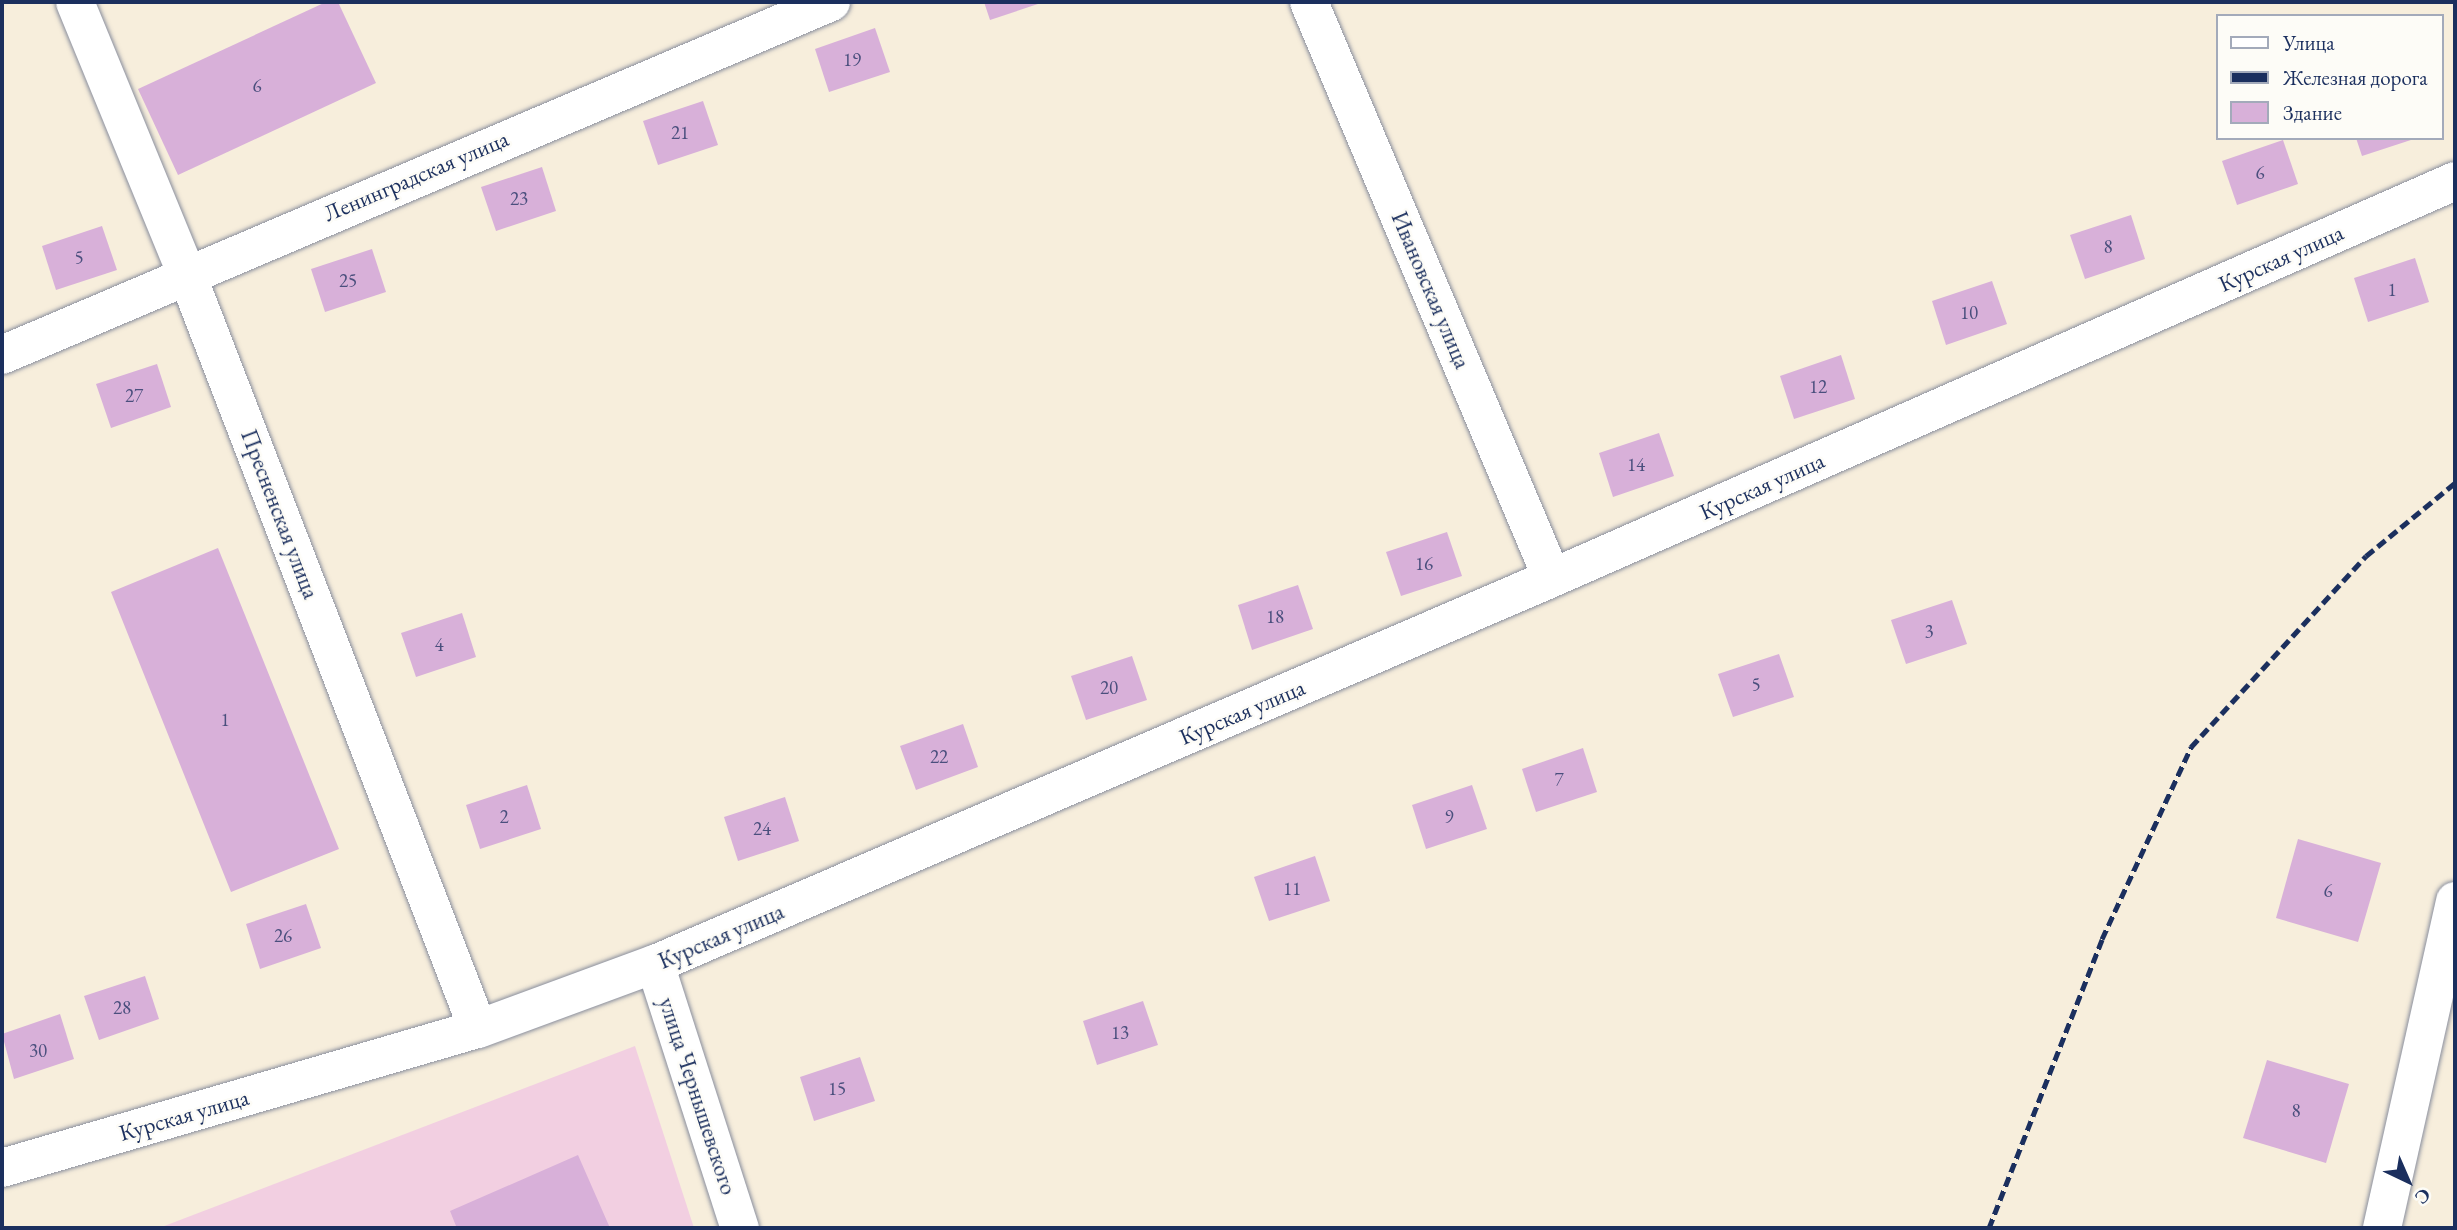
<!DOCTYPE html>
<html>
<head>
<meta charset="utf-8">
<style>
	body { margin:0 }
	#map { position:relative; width:2457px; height:1230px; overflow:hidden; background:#f7eedc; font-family:"EB Garamond",serif }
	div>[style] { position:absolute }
	.built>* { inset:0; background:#f2cfe1 }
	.building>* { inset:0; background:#d8b0d9 }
	.roads { filter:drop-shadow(0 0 2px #898e9d) drop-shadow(0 0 2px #898e9d) }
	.minor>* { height:38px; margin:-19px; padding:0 19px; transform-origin:19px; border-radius:19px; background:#fff }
	.tertiary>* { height:38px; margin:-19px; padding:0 19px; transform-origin:19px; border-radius:19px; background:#fff }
	.rail>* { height:5px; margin-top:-2.5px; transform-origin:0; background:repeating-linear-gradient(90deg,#1b2f5e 0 10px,transparent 0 15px) }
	span { translate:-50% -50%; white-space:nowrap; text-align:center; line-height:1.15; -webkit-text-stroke:5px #fdfcf7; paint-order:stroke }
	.number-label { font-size:19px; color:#4a4f7d }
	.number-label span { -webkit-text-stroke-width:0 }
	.street-label { font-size:23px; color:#1b2f5e }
	.frame { position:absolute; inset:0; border:4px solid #1b2f5e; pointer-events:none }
	.legend { position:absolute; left:2216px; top:14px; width:228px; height:126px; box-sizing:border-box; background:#fdfcf7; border:2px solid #a3aaba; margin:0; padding:9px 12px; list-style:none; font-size:21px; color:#1b2f5e }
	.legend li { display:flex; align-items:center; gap:14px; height:35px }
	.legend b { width:35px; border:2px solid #a3aaba }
	.north { position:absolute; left:2373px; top:1146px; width:70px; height:70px; -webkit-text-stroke:5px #fdfcf7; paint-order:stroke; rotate:136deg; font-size:19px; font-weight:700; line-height:28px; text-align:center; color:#1b2f5e }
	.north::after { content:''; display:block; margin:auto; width:24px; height:32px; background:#1b2f5e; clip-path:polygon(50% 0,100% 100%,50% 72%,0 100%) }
</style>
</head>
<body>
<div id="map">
	<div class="built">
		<i style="clip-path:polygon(635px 1046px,694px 1228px,159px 1228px)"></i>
	</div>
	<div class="building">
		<i style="clip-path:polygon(326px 2px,338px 2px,376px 83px,178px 175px,138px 89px)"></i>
		<i style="clip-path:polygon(984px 2px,1044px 2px,990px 20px)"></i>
		<i style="clip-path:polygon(875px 28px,890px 72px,829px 92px,815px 49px)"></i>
		<i style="clip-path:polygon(703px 101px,718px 145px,658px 165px,643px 121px)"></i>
		<i style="clip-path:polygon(2356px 138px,2414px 138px,2414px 139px,2362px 156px)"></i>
		<i style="clip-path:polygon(2283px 140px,2298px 184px,2237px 205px,2222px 161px)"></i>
		<i style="clip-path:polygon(542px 167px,556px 211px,496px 231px,481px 187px)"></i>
		<i style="clip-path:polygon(2131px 215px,2145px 259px,2085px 279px,2070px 235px)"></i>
		<i style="clip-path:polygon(102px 226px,117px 270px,56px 290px,42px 246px)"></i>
		<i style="clip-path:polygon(372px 249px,386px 292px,325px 312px,311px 269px)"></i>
		<i style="clip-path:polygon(2415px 258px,2429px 302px,2368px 322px,2354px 278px)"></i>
		<i style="clip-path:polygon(1992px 281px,2007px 324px,1946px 345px,1932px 301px)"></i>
		<i style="clip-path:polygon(1841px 355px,1855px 399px,1794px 419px,1780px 376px)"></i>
		<i style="clip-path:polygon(157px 364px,171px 407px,111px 428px,96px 384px)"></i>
		<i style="clip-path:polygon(1659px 433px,1674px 476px,1613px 497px,1599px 453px)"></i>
		<i style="clip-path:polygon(1447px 532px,1462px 576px,1401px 596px,1386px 552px)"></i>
		<i style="clip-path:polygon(218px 548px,339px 849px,231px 892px,111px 592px)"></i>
		<i style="clip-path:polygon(1298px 585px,1313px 629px,1252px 650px,1238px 605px)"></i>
		<i style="clip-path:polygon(1952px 600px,1967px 644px,1906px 664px,1891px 620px)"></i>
		<i style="clip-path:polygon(462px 613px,476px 657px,416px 677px,401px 633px)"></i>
		<i style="clip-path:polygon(1779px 654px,1794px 697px,1733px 717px,1718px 674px)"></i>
		<i style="clip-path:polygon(1132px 656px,1147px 700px,1086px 720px,1071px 676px)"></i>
		<i style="clip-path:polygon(963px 724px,978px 767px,916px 790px,900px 746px)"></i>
		<i style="clip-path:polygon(1583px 748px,1597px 792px,1536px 812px,1522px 769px)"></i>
		<i style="clip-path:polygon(527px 785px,541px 829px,480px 849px,466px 805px)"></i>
		<i style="clip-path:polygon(1472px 785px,1487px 829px,1426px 849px,1412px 805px)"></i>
		<i style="clip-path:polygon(785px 797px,799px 841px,738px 861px,724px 817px)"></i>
		<i style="clip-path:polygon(2298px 839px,2381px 863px,2358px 942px,2276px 918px)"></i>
		<i style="clip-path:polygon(1315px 856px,1330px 901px,1269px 921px,1254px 877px)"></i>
		<i style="clip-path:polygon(306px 904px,321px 948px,260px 969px,246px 924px)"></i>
		<i style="clip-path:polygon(145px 976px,159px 1019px,99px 1040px,84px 996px)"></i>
		<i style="clip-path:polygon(1143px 1001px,1158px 1045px,1097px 1065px,1083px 1021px)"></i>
		<i style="clip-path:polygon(60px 1014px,74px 1059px,14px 1079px,2px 1034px)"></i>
		<i style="clip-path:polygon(860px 1057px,875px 1101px,814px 1121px,800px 1077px)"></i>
		<i style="clip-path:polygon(2267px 1060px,2349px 1084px,2326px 1163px,2243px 1138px)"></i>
		<i style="clip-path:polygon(578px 1155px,610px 1228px,450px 1228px,456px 1226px,450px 1211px)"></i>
	</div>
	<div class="roads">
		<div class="minor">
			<i style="left:75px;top:2px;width:292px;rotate:67.7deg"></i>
			<i style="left:186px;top:272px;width:811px;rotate:68.91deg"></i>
			<i style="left:1309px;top:2px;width:625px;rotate:67.13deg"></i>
			<i style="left:2px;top:355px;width:901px;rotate:-23.06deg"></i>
			<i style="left:655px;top:964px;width:277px;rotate:72.2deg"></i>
			<i style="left:2px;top:1168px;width:496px;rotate:-16.3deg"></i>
			<i style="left:478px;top:1029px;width:189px;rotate:-20.2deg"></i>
			<i style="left:655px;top:964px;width:977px;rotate:-23.28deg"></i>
			<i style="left:1552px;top:578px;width:986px;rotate:-23.73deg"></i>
		</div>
		<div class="tertiary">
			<i style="left:2382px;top:1228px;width:335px;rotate:-77.4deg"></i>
		</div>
	</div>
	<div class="rail">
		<i style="left:1989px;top:1228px;width:310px;rotate:-68.6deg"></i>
		<i style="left:2102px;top:939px;width:212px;rotate:-65.1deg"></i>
		<i style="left:2191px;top:747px;width:259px;rotate:-47.5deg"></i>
		<i style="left:2366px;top:556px;width:115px;rotate:-39.4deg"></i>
	</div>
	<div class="number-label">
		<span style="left:852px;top:60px">19</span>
		<span style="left:257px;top:86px">6</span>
		<span style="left:680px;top:133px">21</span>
		<span style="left:2260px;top:173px">6</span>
		<span style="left:519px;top:199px">23</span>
		<span style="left:2108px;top:247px">8</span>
		<span style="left:79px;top:258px">5</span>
		<span style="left:348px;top:281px">25</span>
		<span style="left:2392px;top:290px">1</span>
		<span style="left:1969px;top:313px">10</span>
		<span style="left:1818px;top:387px">12</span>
		<span style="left:134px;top:396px">27</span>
		<span style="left:1636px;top:465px">14</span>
		<span style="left:1424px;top:564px">16</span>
		<span style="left:1275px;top:617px">18</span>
		<span style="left:1929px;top:632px">3</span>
		<span style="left:439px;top:645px">4</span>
		<span style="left:1756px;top:685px">5</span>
		<span style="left:1109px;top:688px">20</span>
		<span style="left:225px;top:720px">1</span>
		<span style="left:939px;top:757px">22</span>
		<span style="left:1559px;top:780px">7</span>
		<span style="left:504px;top:817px">2</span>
		<span style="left:1449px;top:817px">9</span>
		<span style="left:762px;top:829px">24</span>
		<span style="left:1292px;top:889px">11</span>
		<span style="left:2328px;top:891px">6</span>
		<span style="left:283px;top:936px">26</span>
		<span style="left:122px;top:1008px">28</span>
		<span style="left:1120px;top:1033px">13</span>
		<span style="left:38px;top:1051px">30</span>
		<span style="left:837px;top:1089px">15</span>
		<span style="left:2296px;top:1111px">8</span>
	</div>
	<div class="street-label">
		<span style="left:416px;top:176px;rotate:-23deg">Ленинградская улица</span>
		<span style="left:2281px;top:258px;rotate:-24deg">Курская улица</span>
		<span style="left:1431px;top:290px;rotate:67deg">Ивановская улица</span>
		<span style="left:1762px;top:486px;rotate:-24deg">Курская улица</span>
		<span style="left:280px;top:514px;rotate:69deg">Пресненская улица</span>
		<span style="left:1242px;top:712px;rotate:-23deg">Курская улица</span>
		<span style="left:721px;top:936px;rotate:-23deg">Курская улица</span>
		<span style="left:698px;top:1096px;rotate:72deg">улица Чернышевского</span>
		<span style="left:184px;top:1115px;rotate:-16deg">Курская улица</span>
	</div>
	<div class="frame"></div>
	<ul class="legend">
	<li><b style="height:9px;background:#fff"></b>Улица</li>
	<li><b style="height:9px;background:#1b2f5e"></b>Железная дорога</li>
	<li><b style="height:19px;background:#d8b0d9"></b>Здание</li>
	</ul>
	<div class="north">С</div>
</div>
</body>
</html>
